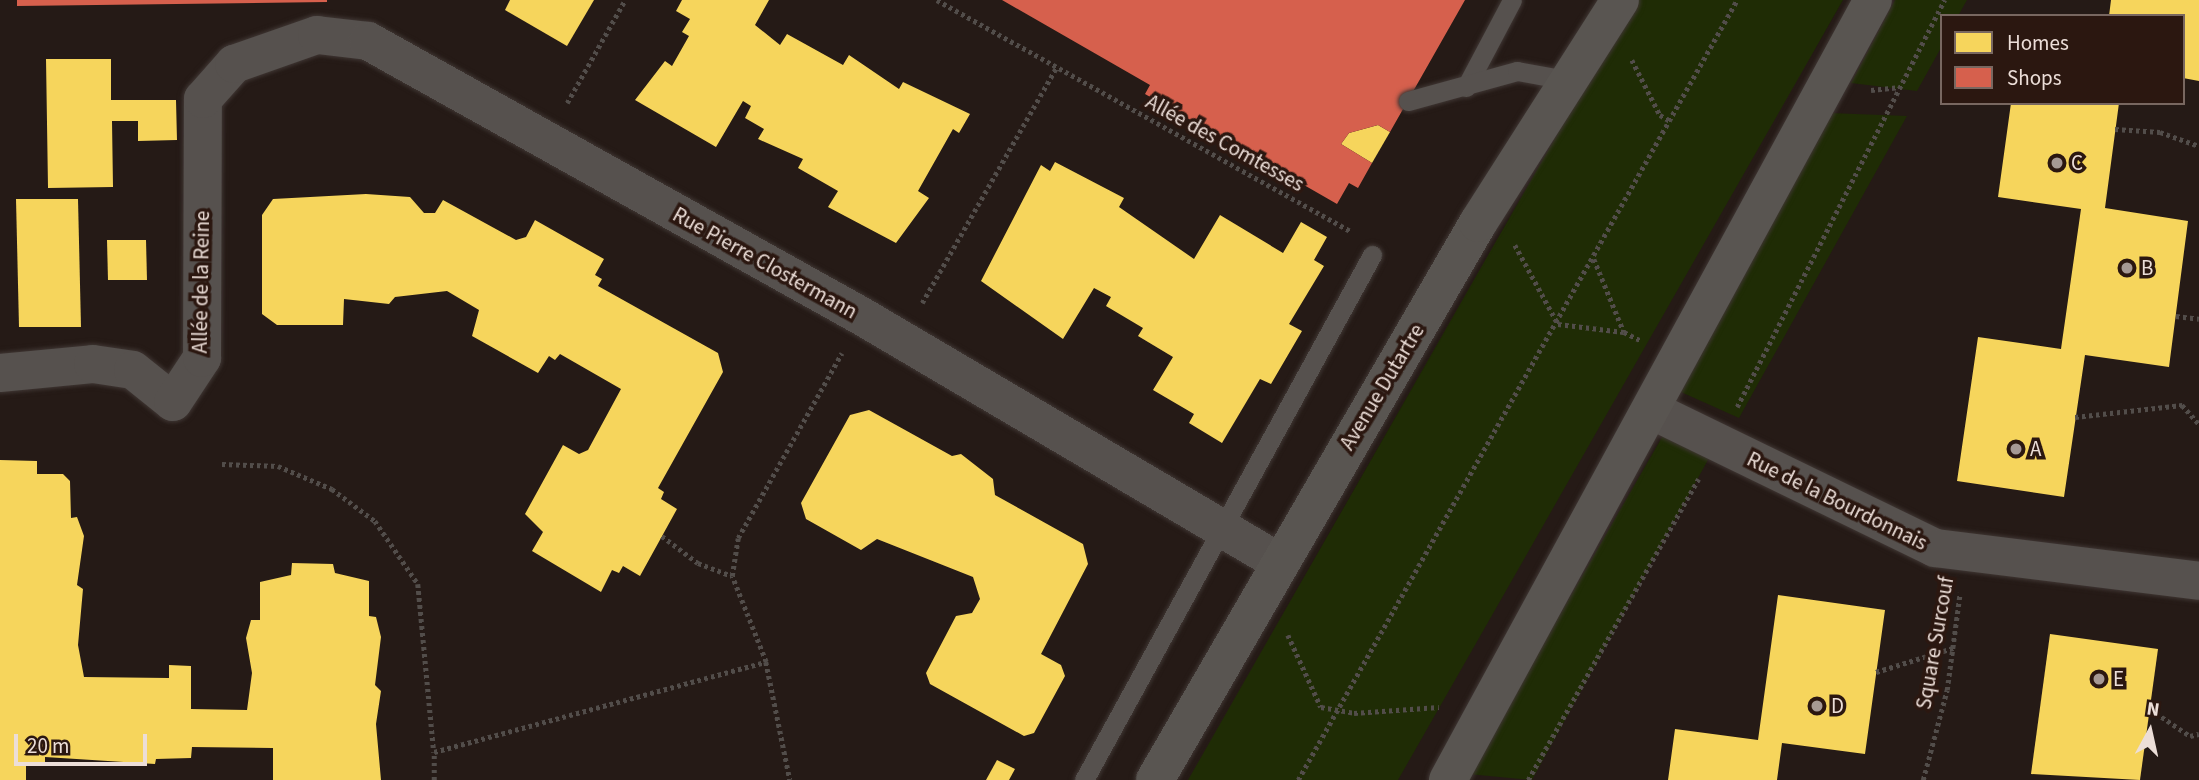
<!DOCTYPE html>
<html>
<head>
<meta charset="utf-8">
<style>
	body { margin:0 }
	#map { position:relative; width:2199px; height:780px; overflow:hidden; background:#251a16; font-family:"Source Sans 3",sans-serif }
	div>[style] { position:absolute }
	.green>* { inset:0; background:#1f2c05 }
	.homes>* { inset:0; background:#f6d55c }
	.shops>* { inset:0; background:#d6604d }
	.path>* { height:4.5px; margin-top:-2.25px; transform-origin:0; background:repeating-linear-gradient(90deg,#524d4a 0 3.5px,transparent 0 7px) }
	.roads { filter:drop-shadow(0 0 2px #3f3633) drop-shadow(0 0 2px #3f3633) }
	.lane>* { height:19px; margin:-9.5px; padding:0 9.5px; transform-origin:9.5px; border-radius:9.5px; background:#56514e }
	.street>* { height:38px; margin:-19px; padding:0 19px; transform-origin:19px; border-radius:19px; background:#56514e }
	.secondary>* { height:38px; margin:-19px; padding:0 19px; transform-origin:19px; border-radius:19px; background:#595551 }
	.dots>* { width:19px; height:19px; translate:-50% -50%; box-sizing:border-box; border:4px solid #2b1710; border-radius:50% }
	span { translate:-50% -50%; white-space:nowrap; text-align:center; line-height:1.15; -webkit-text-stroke:7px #2b1710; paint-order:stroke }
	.street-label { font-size:21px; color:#ecded8 }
	.poi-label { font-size:21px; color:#ecded8 }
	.left { translate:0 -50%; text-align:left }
	.legend { position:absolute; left:1940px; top:14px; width:245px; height:91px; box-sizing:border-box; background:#2b1710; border:2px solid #786760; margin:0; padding:9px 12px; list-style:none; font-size:21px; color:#ecded8 }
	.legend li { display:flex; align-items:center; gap:14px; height:35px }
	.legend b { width:35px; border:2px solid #786760 }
	.north { position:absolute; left:2115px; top:696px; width:70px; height:70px; -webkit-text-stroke:5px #2b1710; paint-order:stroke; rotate:8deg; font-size:19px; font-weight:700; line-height:28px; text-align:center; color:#ecded8 }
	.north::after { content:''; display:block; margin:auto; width:24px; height:32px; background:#ecded8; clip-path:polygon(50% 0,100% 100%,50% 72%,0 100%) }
	.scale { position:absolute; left:14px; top:734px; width:133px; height:32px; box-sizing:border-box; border:4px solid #ecded8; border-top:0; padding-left:9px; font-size:21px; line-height:24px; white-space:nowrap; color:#ecded8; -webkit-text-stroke:5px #2b1710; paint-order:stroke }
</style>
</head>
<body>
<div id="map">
	<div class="green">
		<i style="clip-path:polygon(1634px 0,1843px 0,1398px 780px,1188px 780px)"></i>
		<i style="clip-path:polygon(1895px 0,1967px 0,1958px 16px,1942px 16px,1942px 46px,1917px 91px,1851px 83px)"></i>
		<i style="clip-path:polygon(1830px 113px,1907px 116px,1739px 418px,1681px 392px)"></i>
		<i style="clip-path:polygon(1665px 432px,1709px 458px,1532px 780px,1468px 774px)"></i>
	</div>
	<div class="homes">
		<i style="clip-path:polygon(510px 0,594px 0,567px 46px,505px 10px)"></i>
		<i style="clip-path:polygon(682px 0,769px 0,755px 25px,780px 45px,787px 34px,843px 65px,849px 55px,899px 89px,903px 82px,970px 114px,959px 133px,953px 129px,918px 191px,929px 198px,896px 243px,828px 207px,838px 191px,798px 168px,803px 159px,758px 139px,764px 129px,745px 118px,751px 106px,743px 101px,716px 147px,635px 100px,665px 61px,672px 66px,689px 36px,682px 32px,690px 19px,676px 11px)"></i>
		<i style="clip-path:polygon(2111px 0,2199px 0,2199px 81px,2183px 78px,2183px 16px,2109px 16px)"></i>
		<i style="clip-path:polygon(46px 59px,111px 59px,111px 100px,176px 100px,177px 140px,138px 141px,138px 121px,112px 121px,113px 187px,48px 188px)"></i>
		<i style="clip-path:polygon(2011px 103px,2119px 103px,2105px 208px,2188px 221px,2169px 367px,2085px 355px,2064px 497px,1957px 481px,1978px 337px,2061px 349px,2081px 209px,1998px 197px)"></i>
		<i style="clip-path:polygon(1378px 125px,1390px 132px,1372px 163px,1341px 144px,1349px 133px)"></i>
		<i style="clip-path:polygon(1055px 162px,1124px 198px,1119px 207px,1194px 259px,1220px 215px,1283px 253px,1301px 222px,1327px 237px,1314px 260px,1324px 266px,1289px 324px,1302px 331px,1271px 384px,1260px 379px,1222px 443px,1189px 423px,1194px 414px,1153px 390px,1173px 357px,1138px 336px,1143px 328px,1106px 306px,1111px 297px,1094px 288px,1063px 339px,981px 281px,1041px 165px,1050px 171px)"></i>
		<i style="clip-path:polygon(366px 194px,410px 197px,424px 213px,435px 213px,443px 200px,516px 240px,526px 237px,535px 220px,604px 259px,595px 275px,602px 279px,598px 286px,718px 353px,723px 372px,658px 488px,664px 492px,661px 499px,677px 509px,640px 576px,623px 566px,619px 573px,612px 570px,601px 592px,532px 551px,543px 532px,525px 514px,563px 445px,579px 454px,588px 450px,621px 389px,560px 354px,555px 360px,549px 356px,538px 373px,472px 336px,479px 310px,447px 291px,395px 297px,389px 304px,344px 299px,343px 325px,277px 325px,262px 314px,262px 215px,273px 199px)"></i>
		<i style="clip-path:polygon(16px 199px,78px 199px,81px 327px,19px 327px)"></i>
		<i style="clip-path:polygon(107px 240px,146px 240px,147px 280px,108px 280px)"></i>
		<i style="clip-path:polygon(869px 410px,952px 456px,961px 454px,993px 479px,995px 495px,1083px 544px,1088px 564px,1041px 654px,1061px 665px,1065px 676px,1034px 733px,1024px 736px,930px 684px,926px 673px,956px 616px,972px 613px,980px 599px,973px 577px,877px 539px,861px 550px,806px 519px,801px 503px,850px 415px)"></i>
		<i style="clip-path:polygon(0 460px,37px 461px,37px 474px,63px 474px,70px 481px,71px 518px,77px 517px,84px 536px,77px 585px,83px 589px,78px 645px,84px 677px,169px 678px,169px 665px,191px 666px,191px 709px,247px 710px,252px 673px,246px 638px,251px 620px,260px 620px,260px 582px,291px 575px,292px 563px,333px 564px,335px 573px,369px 581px,369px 616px,376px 617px,381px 637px,375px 685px,381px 691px,376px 724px,381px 780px,273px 780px,273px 748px,192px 747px,191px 758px,156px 759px,155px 764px,45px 757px,45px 765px,26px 765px,26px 780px,0 780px)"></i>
		<i style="clip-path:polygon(1778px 595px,1885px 610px,1865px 754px,1782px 743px,1777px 780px,1668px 780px,1675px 729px,1758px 740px)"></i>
		<i style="clip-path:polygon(2050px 634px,2158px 649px,2140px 780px,2031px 774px)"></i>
		<i style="clip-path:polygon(997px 760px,1015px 769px,1009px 780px,986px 780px)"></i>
	</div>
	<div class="shops">
		<i style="clip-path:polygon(17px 0,327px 0,327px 2px,17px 6px)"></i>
		<i style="clip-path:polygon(1002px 0,1465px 0,1390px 132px,1378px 125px,1349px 133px,1341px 144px,1372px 163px,1358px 188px,1349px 183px,1337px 204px,1145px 94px,1150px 85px)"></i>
	</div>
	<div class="path">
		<i style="left:937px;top:0;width:473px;rotate:29.2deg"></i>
		<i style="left:1632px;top:60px;width:62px;rotate:63deg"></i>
		<i style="left:1660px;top:115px;width:12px;rotate:31deg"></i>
		<i style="left:1871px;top:90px;width:27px;rotate:-6deg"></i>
		<i style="left:567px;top:103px;width:118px;rotate:-60.6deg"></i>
		<i style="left:2115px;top:129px;width:45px;rotate:3.8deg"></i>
		<i style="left:2160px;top:132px;width:41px;rotate:19.7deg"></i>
		<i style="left:1515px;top:245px;width:90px;rotate:61.4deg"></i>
		<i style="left:1558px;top:324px;width:66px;rotate:6.9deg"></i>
		<i style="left:1594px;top:259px;width:79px;rotate:67.7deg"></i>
		<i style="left:1624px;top:332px;width:18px;rotate:27deg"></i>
		<i style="left:922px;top:303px;width:273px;rotate:-60.3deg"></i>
		<i style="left:2176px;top:316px;width:23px;rotate:7deg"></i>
		<i style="left:1737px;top:407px;width:457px;rotate:-63deg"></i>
		<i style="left:2075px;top:417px;width:108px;rotate:-6.4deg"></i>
		<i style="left:2182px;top:405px;width:25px;rotate:48deg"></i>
		<i style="left:222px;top:464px;width:56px;rotate:2deg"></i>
		<i style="left:278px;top:466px;width:59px;rotate:23.1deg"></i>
		<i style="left:332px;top:489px;width:54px;rotate:36.7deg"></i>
		<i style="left:375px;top:521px;width:76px;rotate:55.7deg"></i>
		<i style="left:418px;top:584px;width:169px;rotate:84.6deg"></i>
		<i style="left:662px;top:536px;width:45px;rotate:36.9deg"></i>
		<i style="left:698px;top:563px;width:36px;rotate:21deg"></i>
		<i style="left:1288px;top:635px;width:79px;rotate:65.4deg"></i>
		<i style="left:1321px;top:707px;width:34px;rotate:10deg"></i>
		<i style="left:1354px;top:713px;width:85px;rotate:-4deg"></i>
		<i style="left:766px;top:662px;width:92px;rotate:-111.6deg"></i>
		<i style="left:732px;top:576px;width:38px;rotate:-81deg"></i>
		<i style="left:738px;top:538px;width:212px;rotate:-60.7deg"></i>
		<i style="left:1876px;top:672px;width:81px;rotate:-17.3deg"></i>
		<i style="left:2150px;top:709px;width:48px;rotate:34deg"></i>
		<i style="left:2190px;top:736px;width:9px;rotate:-13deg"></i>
		<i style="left:434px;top:780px;width:28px;rotate:-90deg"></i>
		<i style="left:434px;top:752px;width:344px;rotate:-15.2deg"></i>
		<i style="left:766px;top:662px;width:120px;rotate:78.5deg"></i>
		<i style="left:1298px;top:780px;width:895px;rotate:-60.63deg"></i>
		<i style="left:1528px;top:780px;width:346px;rotate:-60.5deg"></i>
		<i style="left:1923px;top:780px;width:93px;rotate:-75.1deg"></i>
		<i style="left:1947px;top:690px;width:98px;rotate:-82.4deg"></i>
	</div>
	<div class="roads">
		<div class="lane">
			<i style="left:1466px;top:87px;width:98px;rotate:-62.1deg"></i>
			<i style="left:1408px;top:101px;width:113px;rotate:-15.4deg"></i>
			<i style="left:1517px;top:71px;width:51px;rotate:10.2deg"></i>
			<i style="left:1084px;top:780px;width:599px;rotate:-61.25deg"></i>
		</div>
		<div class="street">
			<i style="left:0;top:373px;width:93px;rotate:-5.5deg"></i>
			<i style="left:93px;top:364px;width:40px;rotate:8.5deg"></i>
			<i style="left:133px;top:370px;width:51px;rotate:38.7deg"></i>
			<i style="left:173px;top:402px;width:53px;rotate:-56.6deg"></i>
			<i style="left:202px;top:358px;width:259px;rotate:-89.8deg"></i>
			<i style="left:203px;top:99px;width:47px;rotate:-48.5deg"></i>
			<i style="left:234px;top:64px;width:88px;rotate:-19.3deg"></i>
			<i style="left:317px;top:35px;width:51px;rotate:6.7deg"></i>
			<i style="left:368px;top:41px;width:567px;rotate:29.14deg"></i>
			<i style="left:863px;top:317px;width:483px;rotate:30.5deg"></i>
			<i style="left:1651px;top:410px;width:316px;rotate:25.9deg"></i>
			<i style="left:1935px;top:548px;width:266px;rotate:7.1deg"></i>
		</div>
		<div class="secondary">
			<i style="left:1155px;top:780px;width:644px;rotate:-59.89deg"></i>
			<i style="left:1478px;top:223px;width:264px;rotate:-57.5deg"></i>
			<i style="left:1448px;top:780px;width:888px;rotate:-61.42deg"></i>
		</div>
	</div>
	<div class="dots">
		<i style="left:2057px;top:163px;background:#a69994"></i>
		<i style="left:2127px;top:268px;background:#a69994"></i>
		<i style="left:2016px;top:449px;background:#a69994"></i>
		<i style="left:2099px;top:679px;background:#a69994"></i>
		<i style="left:1817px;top:706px;background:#a69994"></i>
	</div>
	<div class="street-label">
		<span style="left:1225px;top:143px;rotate:29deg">Allée des Comtesses</span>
		<span style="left:765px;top:263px;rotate:29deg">Rue Pierre Clostermann</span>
		<span style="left:201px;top:282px;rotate:-89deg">Allée de la Reine</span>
		<span style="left:1382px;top:387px;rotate:-59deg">Avenue Dutartre</span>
		<span style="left:1837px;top:501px;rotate:26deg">Rue de la Bourdonnais</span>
		<span style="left:1935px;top:643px;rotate:-80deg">Square Surcouf</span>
	</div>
	<div class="poi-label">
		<span class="left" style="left:2071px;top:163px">C</span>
		<span class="left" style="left:2141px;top:268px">B</span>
		<span class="left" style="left:2030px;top:449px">A</span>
		<span class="left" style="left:2113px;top:679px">E</span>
		<span class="left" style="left:1831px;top:706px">D</span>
	</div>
	<ul class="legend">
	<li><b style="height:19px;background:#f6d55c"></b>Homes</li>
	<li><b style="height:19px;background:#d6604d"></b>Shops</li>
	</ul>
	<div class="north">N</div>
	<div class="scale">20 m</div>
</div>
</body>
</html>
